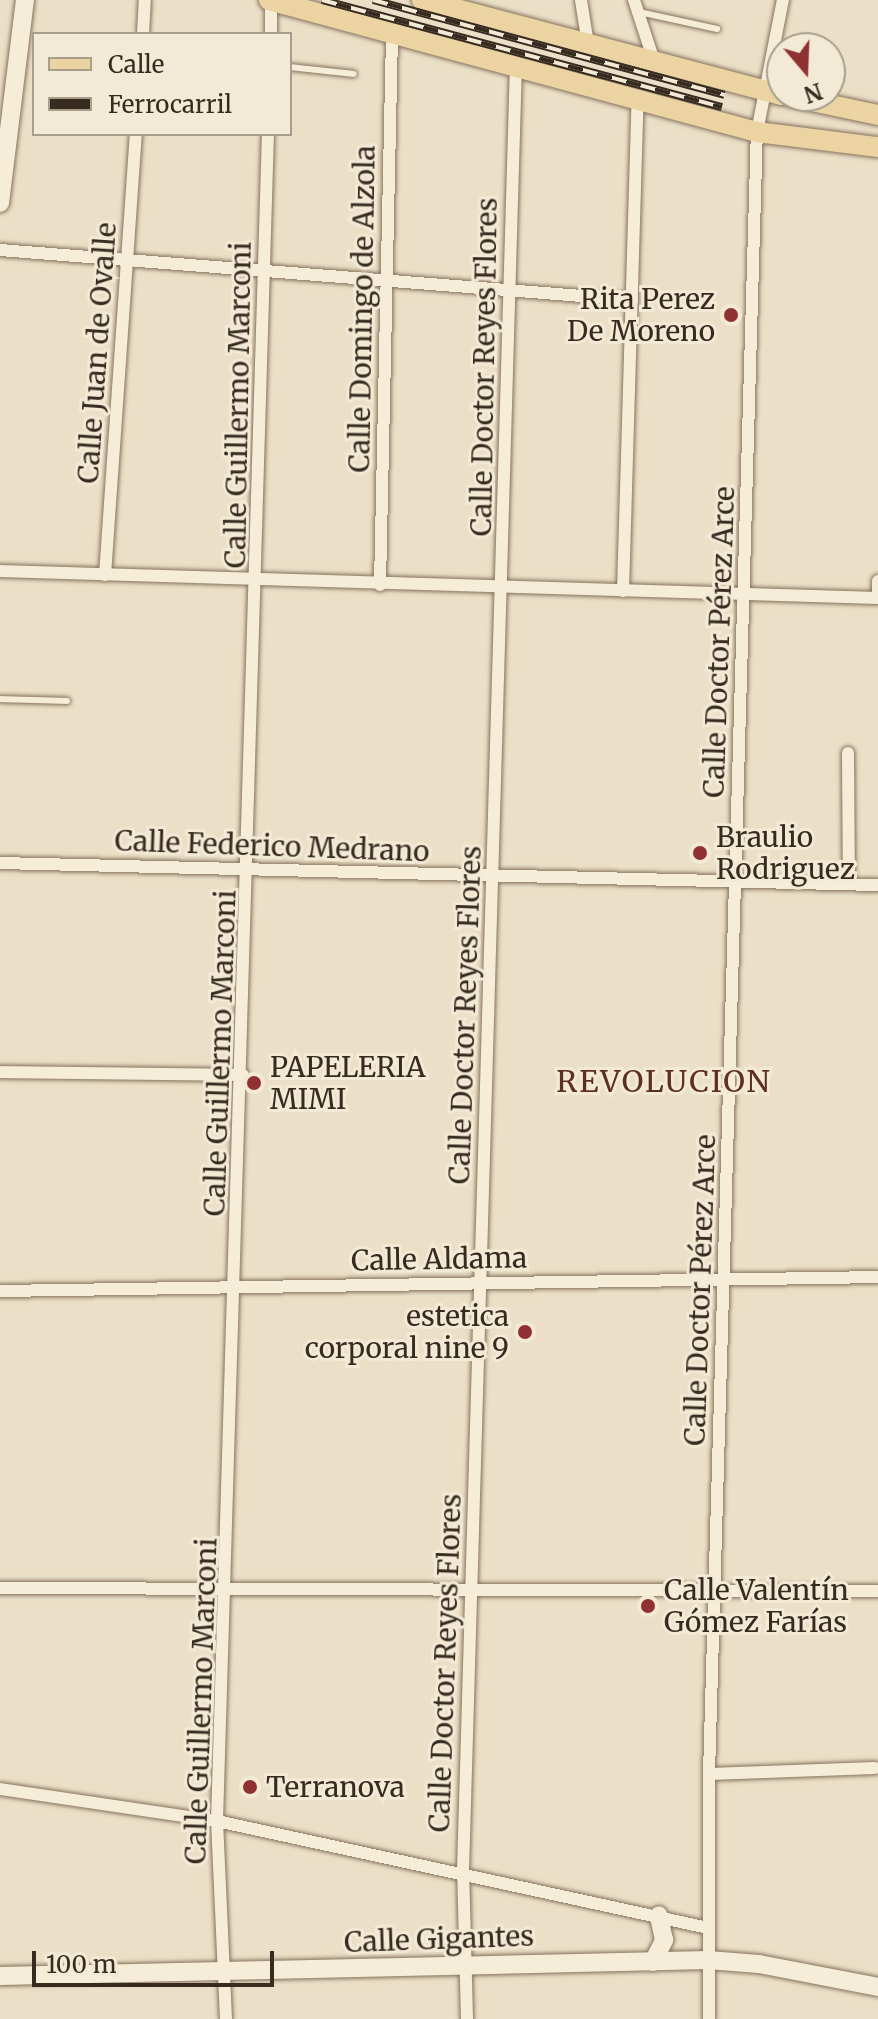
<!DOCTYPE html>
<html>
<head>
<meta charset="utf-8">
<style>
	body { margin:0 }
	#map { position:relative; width:878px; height:2019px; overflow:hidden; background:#ebe0c7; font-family:Merriweather,serif }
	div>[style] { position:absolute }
	.roads { filter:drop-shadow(0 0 2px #86725d) drop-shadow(0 0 2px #86725d) }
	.lane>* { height:6px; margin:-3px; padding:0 3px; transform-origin:3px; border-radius:3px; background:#f6edd9 }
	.street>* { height:12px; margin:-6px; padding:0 6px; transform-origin:6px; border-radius:6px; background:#f6edd9 }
	.secondary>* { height:18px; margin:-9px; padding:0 9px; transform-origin:9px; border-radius:9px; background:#f6edd9 }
	.primary>* { height:20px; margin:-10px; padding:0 10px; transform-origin:10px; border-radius:10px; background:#ebd3a2 }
	.rail>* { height:8px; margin-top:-4px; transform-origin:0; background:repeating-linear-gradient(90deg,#f3ead6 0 15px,#372b20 0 30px); box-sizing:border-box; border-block:2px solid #372b20 }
	.dots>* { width:22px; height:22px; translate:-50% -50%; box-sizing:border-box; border:4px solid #f3ead6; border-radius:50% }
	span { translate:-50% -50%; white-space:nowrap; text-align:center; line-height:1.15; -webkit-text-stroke:6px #f3ead6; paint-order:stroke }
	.poi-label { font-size:28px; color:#372b20 }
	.right { translate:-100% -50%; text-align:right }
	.left { translate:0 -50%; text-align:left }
	.street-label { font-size:28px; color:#372b20 }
	.neighbourhood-label { font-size:30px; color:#602f23; letter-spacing:2px }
	.legend { position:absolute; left:32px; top:32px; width:260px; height:104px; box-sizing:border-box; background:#f3ead6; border:2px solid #a89e8d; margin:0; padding:10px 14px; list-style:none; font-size:24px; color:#372b20 }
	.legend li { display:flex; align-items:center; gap:16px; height:40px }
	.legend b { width:40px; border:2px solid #a89e8d }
	.north { position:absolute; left:766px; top:32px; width:80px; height:80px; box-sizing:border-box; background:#f3ead6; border:2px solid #a89e8d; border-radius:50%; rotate:161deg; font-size:22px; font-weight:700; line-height:32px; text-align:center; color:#372b20 }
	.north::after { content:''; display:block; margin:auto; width:28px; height:36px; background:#903234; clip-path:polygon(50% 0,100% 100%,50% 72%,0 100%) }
	.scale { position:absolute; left:32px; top:1951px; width:242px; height:36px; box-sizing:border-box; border:4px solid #372b20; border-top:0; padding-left:10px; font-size:24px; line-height:28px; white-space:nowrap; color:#372b20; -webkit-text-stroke:6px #f3ead6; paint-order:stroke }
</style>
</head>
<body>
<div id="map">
	<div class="roads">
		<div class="lane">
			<i style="left:639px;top:12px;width:80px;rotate:12.3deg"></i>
			<i style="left:290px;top:67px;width:64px;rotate:6.2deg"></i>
			<i style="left:0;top:699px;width:67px;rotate:1.7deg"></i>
		</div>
		<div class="street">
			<i style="left:581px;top:0;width:45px;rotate:81deg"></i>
			<i style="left:634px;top:0;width:64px;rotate:71.8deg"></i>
			<i style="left:143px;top:34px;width:34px;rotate:-87deg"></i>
			<i style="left:271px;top:34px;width:34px;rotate:-90deg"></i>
			<i style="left:0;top:250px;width:634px;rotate:4.52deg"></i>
			<i style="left:0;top:571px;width:878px;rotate:1.76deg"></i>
			<i style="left:105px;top:575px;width:442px;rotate:-86deg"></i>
			<i style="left:380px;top:585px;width:552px;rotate:-88.75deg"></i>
			<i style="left:623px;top:591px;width:493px;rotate:-88.3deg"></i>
			<i style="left:878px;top:598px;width:17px;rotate:-90deg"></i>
			<i style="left:848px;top:753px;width:131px;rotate:89.6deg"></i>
			<i style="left:0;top:863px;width:878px;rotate:1.44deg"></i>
			<i style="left:0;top:1072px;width:243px;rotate:0.7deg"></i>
			<i style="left:0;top:1291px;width:878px;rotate:-0.91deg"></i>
			<i style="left:0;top:1588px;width:878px;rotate:0.2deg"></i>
			<i style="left:709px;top:1774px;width:166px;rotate:-2.1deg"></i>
			<i style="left:0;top:1789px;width:219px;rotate:8.4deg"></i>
			<i style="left:217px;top:1821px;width:503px;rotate:12.29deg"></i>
			<i style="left:226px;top:2019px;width:198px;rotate:-92.6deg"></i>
			<i style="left:217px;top:1821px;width:1688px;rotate:-88.27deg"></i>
			<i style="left:467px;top:2019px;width:148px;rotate:-91.5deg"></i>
			<i style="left:463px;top:1871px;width:1807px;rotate:-88.32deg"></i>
			<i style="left:709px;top:2019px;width:245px;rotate:-90deg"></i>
			<i style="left:709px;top:1774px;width:1643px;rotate:-88.33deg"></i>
			<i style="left:757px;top:132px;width:135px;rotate:-78.9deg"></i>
		</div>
		<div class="secondary">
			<i style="left:0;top:203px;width:205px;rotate:-83deg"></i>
			<i style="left:653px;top:1962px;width:25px;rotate:-63deg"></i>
			<i style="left:664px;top:1940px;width:25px;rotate:-102deg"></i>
			<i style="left:0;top:1976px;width:708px;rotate:-1.29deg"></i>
			<i style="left:708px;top:1960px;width:51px;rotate:4.5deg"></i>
			<i style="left:759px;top:1964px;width:121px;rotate:10.9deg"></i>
		</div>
		<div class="primary">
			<i style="left:269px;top:0;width:506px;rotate:15.14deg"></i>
			<i style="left:757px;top:132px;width:122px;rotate:7.1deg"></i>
			<i style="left:422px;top:0;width:372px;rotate:14.8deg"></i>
			<i style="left:788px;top:96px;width:92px;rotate:11.9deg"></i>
		</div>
	</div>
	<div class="rail">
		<i style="left:322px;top:0;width:414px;rotate:15deg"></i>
		<i style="left:373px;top:0;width:364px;rotate:15.1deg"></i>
	</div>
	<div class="dots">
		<i style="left:731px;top:315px;background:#903234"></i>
		<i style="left:700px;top:853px;background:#903234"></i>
		<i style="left:254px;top:1083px;background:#903234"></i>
		<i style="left:525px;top:1332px;background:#903234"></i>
		<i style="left:648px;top:1606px;background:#903234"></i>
		<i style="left:250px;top:1787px;background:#903234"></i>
	</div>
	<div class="poi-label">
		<span class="right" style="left:715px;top:315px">Rita Perez<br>De Moreno</span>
		<span class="left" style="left:716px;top:853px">Braulio<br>Rodriguez</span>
		<span class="left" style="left:270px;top:1083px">PAPELERIA<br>MIMI</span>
		<span class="right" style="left:509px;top:1332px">estetica<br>corporal nine 9</span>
		<span class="left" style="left:664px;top:1606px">Calle Valentín<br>Gómez Farías</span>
		<span class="left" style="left:266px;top:1787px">Terranova</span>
	</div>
	<div class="street-label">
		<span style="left:362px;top:309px;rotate:-89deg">Calle Domingo de Alzola</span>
		<span style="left:97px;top:353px;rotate:-86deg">Calle Juan de Ovalle</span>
		<span style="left:484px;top:367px;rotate:-89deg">Calle Doctor Reyes Flores</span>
		<span style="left:238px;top:405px;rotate:-89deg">Calle Guillermo Marconi</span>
		<span style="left:719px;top:642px;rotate:-88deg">Calle Doctor Pérez Arce</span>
		<span style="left:272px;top:846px;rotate:2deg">Calle Federico Medrano</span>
		<span style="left:465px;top:1015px;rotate:-88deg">Calle Doctor Reyes Flores</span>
		<span style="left:220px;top:1053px;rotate:-88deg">Calle Guillermo Marconi</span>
		<span style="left:439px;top:1259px;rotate:-1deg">Calle Aldama</span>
		<span style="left:700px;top:1290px;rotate:-88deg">Calle Doctor Pérez Arce</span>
		<span style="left:445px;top:1663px;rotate:-88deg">Calle Doctor Reyes Flores</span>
		<span style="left:201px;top:1701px;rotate:-88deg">Calle Guillermo Marconi</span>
		<span style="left:439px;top:1939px;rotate:-2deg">Calle Gigantes</span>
	</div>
	<div class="neighbourhood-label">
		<span style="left:664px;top:1081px">REVOLUCION</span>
	</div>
	<ul class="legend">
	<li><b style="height:10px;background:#ebd3a2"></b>Calle</li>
	<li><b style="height:10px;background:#372b20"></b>Ferrocarril</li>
	</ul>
	<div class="north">N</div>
	<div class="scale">100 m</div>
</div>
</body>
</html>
